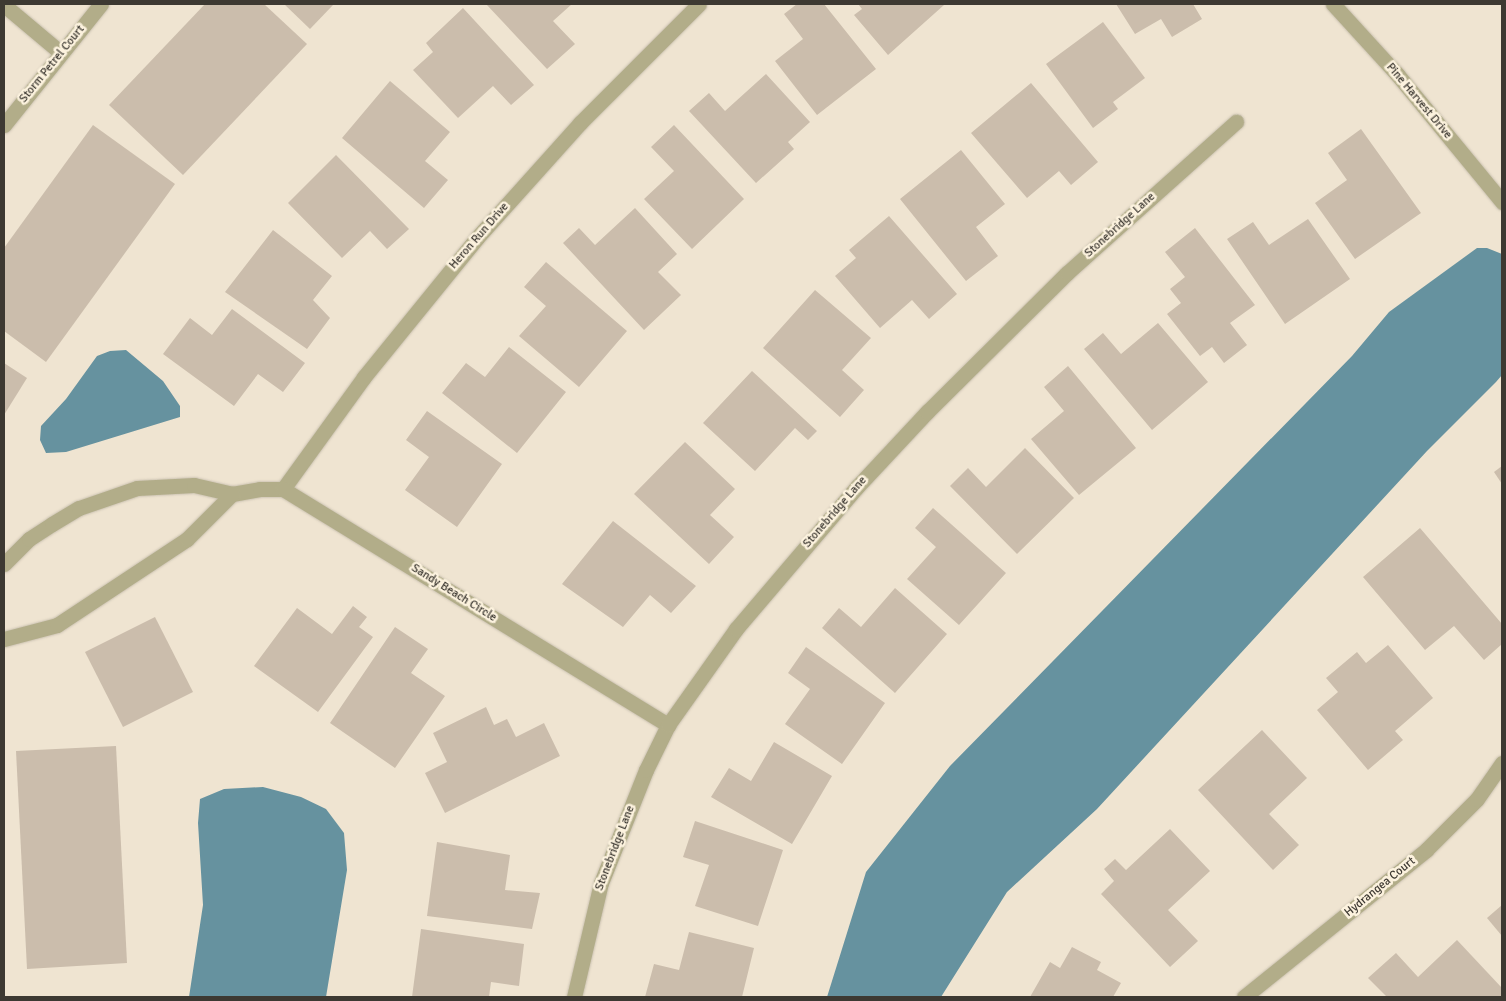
<!DOCTYPE html>
<html>
<head>
<meta charset="utf-8">
<style>
	body { margin:0 }
	#map { position:relative; width:1506px; height:1001px; overflow:hidden; background:#efe4d1; font-family:Signika,sans-serif }
	div>[style] { position:absolute }
	.water>* { inset:0; background:#66929f }
	.building>* { inset:0; background:#cbbdac }
	.roads { filter:drop-shadow(0 0 1px #cbc2b1) drop-shadow(0 0 1px #cbc2b1) }
	.minor>* { height:15px; margin:-7.5px; padding:0 7.5px; transform-origin:7.5px; border-radius:7.5px; background:#b2ad89 }
	span { translate:-50% -50%; white-space:nowrap; text-align:center; line-height:1.15; -webkit-text-stroke:5px #fcf2de; paint-order:stroke }
	.street-label { font-size:12px; color:#3d3932 }
	.frame { position:absolute; inset:0; border:5px solid #3d3932; pointer-events:none }
</style>
</head>
<body>
<div id="map">
	<div class="water">
		<i style="clip-path:polygon(1477px 248px,1487px 248px,1502px 254px,1502px 375px,1496px 382px,1427px 451px,1097px 809px,1007px 892px,941px 997px,827px 997px,866px 872px,950px 766px,1352px 356px,1389px 312px)"></i>
		<i style="clip-path:polygon(126px 350px,163px 381px,180px 406px,180px 417px,66px 452px,46px 453px,40px 440px,41px 426px,66px 399px,97px 356px,110px 351px)"></i>
		<i style="clip-path:polygon(263px 787px,301px 797px,326px 809px,344px 833px,347px 870px,326px 997px,189px 997px,203px 905px,198px 823px,200px 799px,224px 789px)"></i>
	</div>
	<div class="building">
		<i style="clip-path:polygon(205px 4px,264px 4px,307px 44px,183px 175px,109px 105px)"></i>
		<i style="clip-path:polygon(284px 4px,334px 4px,310px 29px)"></i>
		<i style="clip-path:polygon(486px 4px,572px 4px,553px 21px,575px 44px,547px 69px)"></i>
		<i style="clip-path:polygon(797px 4px,824px 4px,876px 69px,817px 115px,775px 61px,803px 39px,784px 14px)"></i>
		<i style="clip-path:polygon(858px 4px,944px 4px,944px 5px,888px 55px,854px 15px,862px 9px)"></i>
		<i style="clip-path:polygon(1116px 4px,1193px 4px,1202px 19px,1172px 37px,1161px 19px,1135px 34px)"></i>
		<i style="clip-path:polygon(463px 8px,534px 85px,511px 105px,493px 86px,458px 118px,413px 70px,433px 52px,426px 43px)"></i>
		<i style="clip-path:polygon(1103px 22px,1145px 78px,1113px 102px,1118px 109px,1093px 128px,1046px 64px)"></i>
		<i style="clip-path:polygon(766px 74px,810px 122px,788px 142px,794px 149px,756px 183px,689px 111px,709px 93px,725px 111px)"></i>
		<i style="clip-path:polygon(390px 81px,450px 132px,425px 161px,448px 180px,424px 208px,342px 138px)"></i>
		<i style="clip-path:polygon(1031px 83px,1098px 162px,1071px 185px,1059px 171px,1027px 198px,971px 133px)"></i>
		<i style="clip-path:polygon(93px 125px,175px 184px,46px 362px,4px 331px,4px 248px)"></i>
		<i style="clip-path:polygon(674px 125px,744px 199px,692px 249px,644px 199px,674px 171px,651px 147px)"></i>
		<i style="clip-path:polygon(1361px 129px,1421px 213px,1355px 259px,1315px 203px,1347px 180px,1328px 153px)"></i>
		<i style="clip-path:polygon(961px 150px,1005px 204px,976px 227px,998px 256px,966px 281px,900px 199px)"></i>
		<i style="clip-path:polygon(336px 155px,409px 229px,387px 249px,370px 231px,342px 258px,288px 203px)"></i>
		<i style="clip-path:polygon(635px 208px,677px 254px,658px 272px,681px 295px,644px 330px,563px 243px,579px 228px,595px 245px)"></i>
		<i style="clip-path:polygon(889px 216px,957px 294px,929px 319px,912px 300px,880px 328px,835px 276px,856px 258px,849px 250px)"></i>
		<i style="clip-path:polygon(1308px 219px,1350px 279px,1285px 324px,1227px 239px,1253px 222px,1269px 245px)"></i>
		<i style="clip-path:polygon(1195px 228px,1255px 305px,1230px 323px,1247px 345px,1224px 363px,1212px 347px,1200px 356px,1167px 314px,1181px 303px,1170px 289px,1185px 277px,1165px 252px)"></i>
		<i style="clip-path:polygon(273px 230px,332px 276px,313px 300px,330px 318px,307px 349px,225px 292px)"></i>
		<i style="clip-path:polygon(546px 262px,627px 331px,579px 387px,519px 336px,546px 306px,524px 287px)"></i>
		<i style="clip-path:polygon(815px 290px,871px 338px,842px 370px,864px 390px,840px 417px,763px 348px)"></i>
		<i style="clip-path:polygon(232px 309px,305px 363px,283px 392px,258px 374px,234px 406px,163px 354px,190px 318px,212px 335px)"></i>
		<i style="clip-path:polygon(1158px 323px,1208px 382px,1152px 430px,1084px 349px,1103px 333px,1121px 354px)"></i>
		<i style="clip-path:polygon(509px 347px,566px 392px,517px 453px,442px 393px,466px 363px,485px 377px)"></i>
		<i style="clip-path:polygon(4px 363px,27px 378px,4px 415px)"></i>
		<i style="clip-path:polygon(1068px 366px,1136px 448px,1079px 495px,1031px 439px,1064px 411px,1044px 387px)"></i>
		<i style="clip-path:polygon(752px 371px,817px 431px,808px 440px,795px 428px,755px 471px,703px 423px)"></i>
		<i style="clip-path:polygon(427px 411px,502px 464px,457px 527px,405px 490px,429px 457px,406px 440px)"></i>
		<i style="clip-path:polygon(685px 442px,735px 489px,710px 515px,734px 537px,709px 564px,634px 494px)"></i>
		<i style="clip-path:polygon(1025px 448px,1074px 498px,1017px 554px,950px 486px,968px 468px,986px 487px)"></i>
		<i style="clip-path:polygon(1502px 466px,1502px 484px,1494px 472px)"></i>
		<i style="clip-path:polygon(933px 508px,1006px 573px,959px 625px,907px 579px,936px 547px,915px 528px)"></i>
		<i style="clip-path:polygon(613px 521px,696px 586px,671px 613px,650px 595px,623px 627px,562px 584px)"></i>
		<i style="clip-path:polygon(1420px 528px,1502px 624px,1502px 644px,1484px 660px,1454px 626px,1425px 650px,1363px 577px)"></i>
		<i style="clip-path:polygon(895px 588px,947px 634px,895px 693px,822px 628px,839px 608px,861px 627px)"></i>
		<i style="clip-path:polygon(353px 606px,367px 617px,359px 627px,373px 637px,318px 712px,254px 666px,297px 608px,332px 634px)"></i>
		<i style="clip-path:polygon(155px 617px,193px 692px,123px 727px,85px 652px)"></i>
		<i style="clip-path:polygon(395px 627px,428px 649px,411px 673px,445px 696px,395px 768px,330px 723px)"></i>
		<i style="clip-path:polygon(1388px 645px,1433px 698px,1395px 731px,1403px 740px,1368px 770px,1317px 710px,1338px 692px,1326px 678px,1357px 652px,1366px 663px)"></i>
		<i style="clip-path:polygon(806px 647px,885px 703px,842px 764px,785px 724px,810px 689px,788px 673px)"></i>
		<i style="clip-path:polygon(486px 707px,494px 725px,507px 719px,516px 737px,544px 723px,560px 756px,445px 813px,425px 773px,447px 762px,433px 733px)"></i>
		<i style="clip-path:polygon(1262px 730px,1307px 778px,1269px 814px,1299px 845px,1273px 870px,1198px 790px)"></i>
		<i style="clip-path:polygon(774px 742px,832px 776px,792px 844px,711px 797px,729px 768px,751px 781px)"></i>
		<i style="clip-path:polygon(116px 746px,127px 963px,27px 969px,16px 751px)"></i>
		<i style="clip-path:polygon(695px 821px,783px 850px,758px 926px,695px 906px,709px 865px,683px 857px)"></i>
		<i style="clip-path:polygon(1170px 829px,1210px 871px,1168px 910px,1198px 941px,1170px 967px,1101px 894px,1114px 881px,1104px 869px,1115px 859px,1126px 870px)"></i>
		<i style="clip-path:polygon(437px 842px,510px 855px,505px 890px,540px 893px,532px 929px,427px 916px)"></i>
		<i style="clip-path:polygon(1502px 905px,1502px 936px,1487px 918px)"></i>
		<i style="clip-path:polygon(421px 929px,524px 944px,519px 986px,491px 982px,489px 997px,412px 997px)"></i>
		<i style="clip-path:polygon(689px 932px,754px 948px,742px 997px,645px 997px,654px 964px,679px 970px)"></i>
		<i style="clip-path:polygon(1457px 940px,1502px 988px,1502px 997px,1387px 997px,1368px 978px,1396px 953px,1418px 977px)"></i>
		<i style="clip-path:polygon(1072px 947px,1101px 962px,1097px 970px,1121px 983px,1113px 997px,1030px 997px,1050px 962px,1060px 968px)"></i>
	</div>
	<div class="roads">
		<div class="minor">
			<i style="left:1333px;top:4px;width:95px;rotate:47.6deg"></i>
			<i style="left:1397px;top:74px;width:166px;rotate:50.6deg"></i>
			<i style="left:4px;top:5px;width:73px;rotate:40deg"></i>
			<i style="left:4px;top:125px;width:155px;rotate:-51.3deg"></i>
			<i style="left:283px;top:489px;width:138px;rotate:-54.1deg"></i>
			<i style="left:364px;top:377px;width:178px;rotate:-50.9deg"></i>
			<i style="left:476px;top:239px;width:156px;rotate:-48.1deg"></i>
			<i style="left:580px;top:123px;width:168px;rotate:-45deg"></i>
			<i style="left:4px;top:564px;width:35px;rotate:-45deg"></i>
			<i style="left:29px;top:539px;width:27px;rotate:-33deg"></i>
			<i style="left:52px;top:524px;width:31px;rotate:-31deg"></i>
			<i style="left:79px;top:508px;width:61px;rotate:-19deg"></i>
			<i style="left:137px;top:488px;width:57px;rotate:-3deg"></i>
			<i style="left:194px;top:485px;width:39px;rotate:13deg"></i>
			<i style="left:232px;top:494px;width:28px;rotate:-10deg"></i>
			<i style="left:260px;top:489px;width:23px"></i>
			<i style="left:283px;top:489px;width:452px;rotate:31.5deg"></i>
			<i style="left:4px;top:639px;width:55px;rotate:-14.8deg"></i>
			<i style="left:57px;top:625px;width:156px;rotate:-33.5deg"></i>
			<i style="left:187px;top:539px;width:64px;rotate:-45deg"></i>
			<i style="left:574px;top:997px;width:117px;rotate:-76.7deg"></i>
			<i style="left:601px;top:883px;width:122px;rotate:-68.3deg"></i>
			<i style="left:646px;top:770px;width:50px;rotate:-63.9deg"></i>
			<i style="left:668px;top:725px;width:118px;rotate:-54.7deg"></i>
			<i style="left:736px;top:629px;width:187px;rotate:-49.6deg"></i>
			<i style="left:857px;top:487px;width:103px;rotate:-47deg"></i>
			<i style="left:927px;top:412px;width:197px;rotate:-44.8deg"></i>
			<i style="left:1067px;top:273px;width:227px;rotate:-41.8deg"></i>
			<i style="left:1244px;top:997px;width:234px;rotate:-38.9deg"></i>
			<i style="left:1426px;top:850px;width:72px;rotate:-45deg"></i>
			<i style="left:1477px;top:799px;width:44px;rotate:-55.2deg"></i>
		</div>
	</div>
	<div class="street-label">
		<span style="left:52px;top:64px;rotate:-51deg">Storm Petrel Court</span>
		<span style="left:1419px;top:101px;rotate:50deg">Pine Harvest Drive</span>
		<span style="left:1120px;top:225px;rotate:-42deg">Stonebridge Lane</span>
		<span style="left:479px;top:236px;rotate:-49deg">Heron Run Drive</span>
		<span style="left:835px;top:512px;rotate:-49deg">Stonebridge Lane</span>
		<span style="left:454px;top:593px;rotate:32deg">Sandy Beach Circle</span>
		<span style="left:615px;top:848px;rotate:-69deg">Stonebridge Lane</span>
		<span style="left:1380px;top:887px;rotate:-39deg">Hydrangea Court</span>
	</div>
	<div class="frame"></div>
</div>
</body>
</html>
